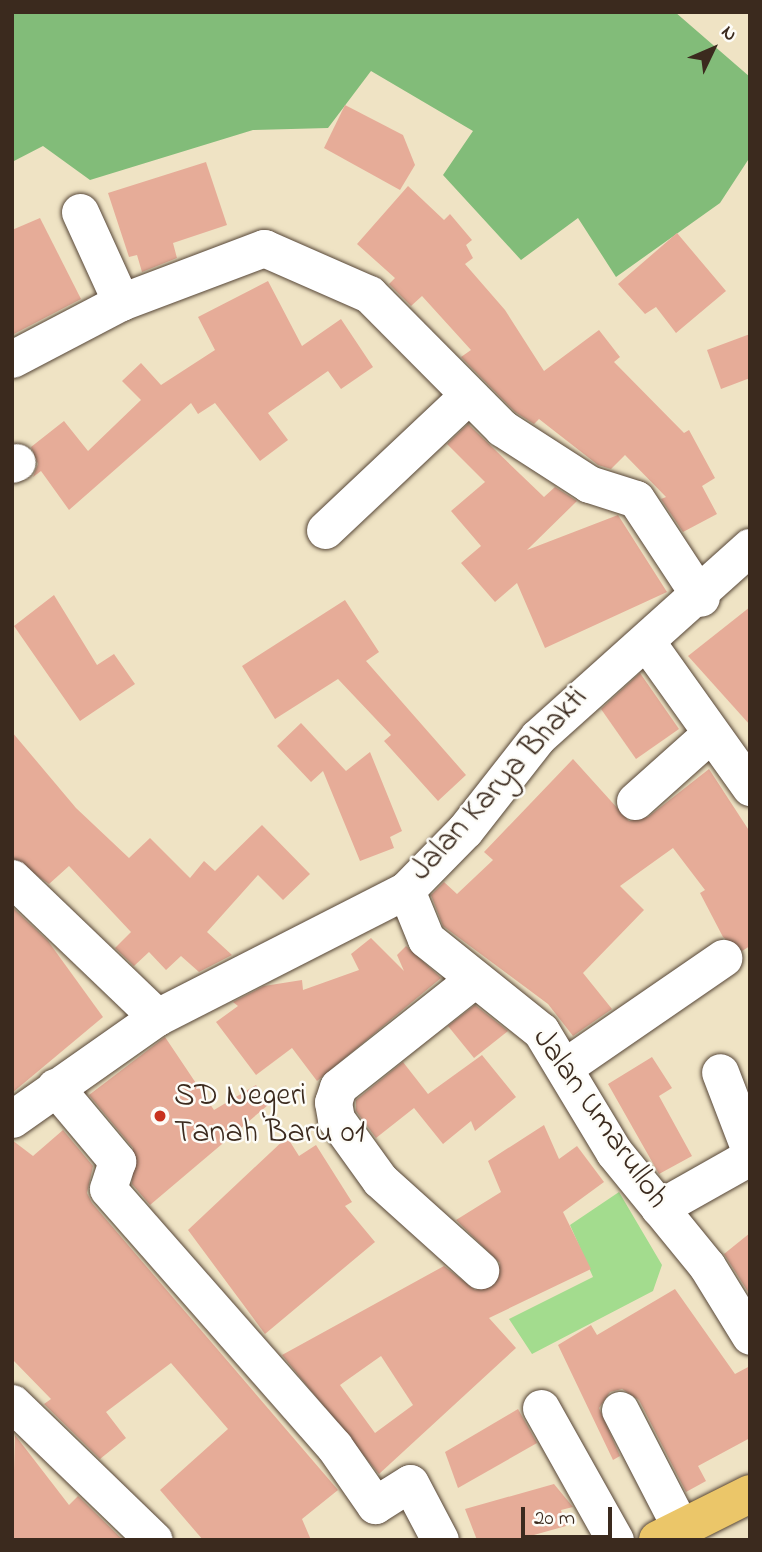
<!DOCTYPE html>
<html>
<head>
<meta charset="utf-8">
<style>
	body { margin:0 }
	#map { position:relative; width:762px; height:1552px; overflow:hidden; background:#efe3c4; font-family:"Indie Flower",sans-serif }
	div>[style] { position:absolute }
	.green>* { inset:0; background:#a3dc8e }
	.forest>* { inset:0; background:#82bc79 }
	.building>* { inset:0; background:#e6ac98 }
	.roads { filter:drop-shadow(0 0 2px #564637) drop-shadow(0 0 2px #564637) }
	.minor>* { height:37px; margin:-18.5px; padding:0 18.5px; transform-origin:18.5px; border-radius:18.5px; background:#fff }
	.major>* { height:38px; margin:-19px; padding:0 19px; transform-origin:19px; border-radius:19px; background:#ebc669 }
	.dots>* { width:19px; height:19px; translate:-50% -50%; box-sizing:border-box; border:4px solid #fdfcf7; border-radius:50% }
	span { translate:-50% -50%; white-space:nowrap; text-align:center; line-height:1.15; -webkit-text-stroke:5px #fdfcf7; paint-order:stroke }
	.street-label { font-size:32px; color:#3b2a1e }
	.poi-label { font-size:32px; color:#3b2a1e }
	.left { translate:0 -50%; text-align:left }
	.frame { position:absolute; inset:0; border:14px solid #3b2a1e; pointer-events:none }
	.north { position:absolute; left:678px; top:14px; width:70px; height:70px; -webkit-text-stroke:5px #fdfcf7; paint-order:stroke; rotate:46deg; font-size:19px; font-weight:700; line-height:28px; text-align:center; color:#3b2a1e }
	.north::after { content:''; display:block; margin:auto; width:24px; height:32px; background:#3b2a1e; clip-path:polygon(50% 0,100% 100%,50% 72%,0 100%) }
	.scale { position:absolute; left:521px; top:1507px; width:91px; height:32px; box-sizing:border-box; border:4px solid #3b2a1e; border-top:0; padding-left:9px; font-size:21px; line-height:24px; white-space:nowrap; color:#3b2a1e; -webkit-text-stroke:5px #fdfcf7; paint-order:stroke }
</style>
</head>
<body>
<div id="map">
	<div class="green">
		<i style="clip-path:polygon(619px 1192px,662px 1265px,653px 1291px,532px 1354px,509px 1319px,593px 1277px,570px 1225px)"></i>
	</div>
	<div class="forest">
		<i style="clip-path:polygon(12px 12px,675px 12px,750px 77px,750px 157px,720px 203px,616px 277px,578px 218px,521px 260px,443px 175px,473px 131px,371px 71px,328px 128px,253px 130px,90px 180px,43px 146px,12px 162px)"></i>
	</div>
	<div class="building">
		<i style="clip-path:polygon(345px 105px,403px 135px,415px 165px,400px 190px,324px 148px)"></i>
		<i style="clip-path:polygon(206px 162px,227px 225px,173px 243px,177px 258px,142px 272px,137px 255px,129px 257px,108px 193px)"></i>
		<i style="clip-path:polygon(408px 186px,444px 220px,450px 214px,472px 240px,466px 245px,473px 258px,465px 264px,505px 310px,544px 371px,599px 330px,620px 357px,614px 362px,684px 433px,689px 430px,715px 478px,702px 486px,717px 514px,683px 532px,661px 499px,666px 497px,625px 455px,611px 469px,598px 465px,539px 419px,534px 424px,515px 412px,461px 357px,471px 350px,422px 296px,411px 306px,389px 284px,395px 278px,357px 244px)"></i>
		<i style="clip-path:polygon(40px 218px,81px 299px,12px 335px,12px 230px)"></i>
		<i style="clip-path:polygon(677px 233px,726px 291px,676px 333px,656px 307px,645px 314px,618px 284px)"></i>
		<i style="clip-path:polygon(268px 281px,302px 346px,341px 319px,373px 367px,341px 389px,328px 371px,268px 413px,288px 440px,260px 461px,215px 403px,198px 414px,191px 403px,69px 510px,41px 471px,33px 477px,38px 464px,31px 447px,64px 421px,88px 451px,141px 400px,122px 381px,141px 363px,161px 385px,215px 350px,198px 317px)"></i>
		<i style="clip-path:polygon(750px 334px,750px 378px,721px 389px,707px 350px)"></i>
		<i style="clip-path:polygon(468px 424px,544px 497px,555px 487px,577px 501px,527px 550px,618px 515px,667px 592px,545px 648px,517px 583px,495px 602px,461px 563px,481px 546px,451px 511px,485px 482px,447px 444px)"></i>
		<i style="clip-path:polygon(54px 595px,97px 665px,114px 654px,135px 684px,80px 721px,14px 626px)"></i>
		<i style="clip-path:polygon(345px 600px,379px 652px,366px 661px,466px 775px,438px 801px,384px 741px,391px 735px,338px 679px,275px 719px,242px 666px)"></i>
		<i style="clip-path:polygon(750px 607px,750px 725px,688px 656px)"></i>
		<i style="clip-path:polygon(640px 673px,679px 729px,636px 759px,601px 709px)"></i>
		<i style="clip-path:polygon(301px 723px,346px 771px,370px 752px,402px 831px,390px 837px,394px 848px,360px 861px,323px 771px,311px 782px,277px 746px)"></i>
		<i style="clip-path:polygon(12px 732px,76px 808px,129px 858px,150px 838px,190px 878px,204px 861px,215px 871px,262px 825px,310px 874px,283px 900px,258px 875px,207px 932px,232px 955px,199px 972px,181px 956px,166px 970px,149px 952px,134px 966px,115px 948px,131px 932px,69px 866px,49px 884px,12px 858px)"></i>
		<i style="clip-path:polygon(573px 759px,629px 821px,648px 817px,709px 769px,750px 832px,750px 946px,742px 951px,723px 937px,700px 893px,705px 890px,673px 848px,620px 886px,644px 910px,583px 973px,612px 1009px,573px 1036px,548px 1004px,443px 926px,431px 895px,444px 882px,457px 894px,493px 860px,484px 852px)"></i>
		<i style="clip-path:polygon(12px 907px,48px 941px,103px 1017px,12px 1093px)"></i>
		<i style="clip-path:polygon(371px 938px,404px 971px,397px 955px,406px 946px,441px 978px,317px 1081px,292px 1048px,256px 1075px,216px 1022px,238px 1006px,233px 1002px,264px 986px,302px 980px,303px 990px,359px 970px,351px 954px)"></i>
		<i style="clip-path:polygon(475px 1005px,508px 1031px,474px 1058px,448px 1026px)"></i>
		<i style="clip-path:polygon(165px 1037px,214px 1110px,256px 1085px,268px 1105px,150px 1205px,132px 1184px,133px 1148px,89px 1095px)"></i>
		<i style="clip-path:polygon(482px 1055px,516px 1097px,475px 1131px,471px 1121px,443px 1144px,414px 1108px,376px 1138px,356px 1111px,356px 1100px,403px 1062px,428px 1094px)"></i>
		<i style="clip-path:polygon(652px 1057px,672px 1088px,659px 1096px,692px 1156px,659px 1174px,608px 1084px)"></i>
		<i style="clip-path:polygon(evenodd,544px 1125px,559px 1159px,577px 1146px,604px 1182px,563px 1212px,591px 1269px,489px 1318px,516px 1348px,379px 1474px,282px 1355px,444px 1266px,475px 1290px,495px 1284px,500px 1263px,456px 1220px,501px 1192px,488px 1161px,544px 1125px,381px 1356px,413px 1405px,375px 1433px,340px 1385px,381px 1356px)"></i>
		<i style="clip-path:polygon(63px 1130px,93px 1166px,87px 1193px,92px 1203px,338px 1490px,302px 1519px,311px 1540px,203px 1540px,160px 1490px,228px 1429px,171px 1363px,106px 1412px,126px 1438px,100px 1459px,44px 1404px,51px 1399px,12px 1359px,12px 1140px,33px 1156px)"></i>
		<i style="clip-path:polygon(287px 1137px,299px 1156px,316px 1145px,352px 1202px,345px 1206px,375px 1242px,265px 1334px,188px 1230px)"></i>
		<i style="clip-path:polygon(750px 1233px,750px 1295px,724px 1254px)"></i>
		<i style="clip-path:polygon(675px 1289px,735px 1374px,750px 1366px,750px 1438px,698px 1466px,706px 1481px,686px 1492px,639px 1400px,622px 1389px,610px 1392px,599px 1408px,620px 1456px,613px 1460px,558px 1345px,591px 1325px,597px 1335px)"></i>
		<i style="clip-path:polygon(518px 1409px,537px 1443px,458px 1488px,445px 1452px)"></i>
		<i style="clip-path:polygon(15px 1435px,69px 1505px,78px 1496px,123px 1540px,12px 1540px)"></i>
		<i style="clip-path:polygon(554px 1484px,573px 1507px,561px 1510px,566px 1526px,516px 1540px,477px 1540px,465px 1509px)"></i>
	</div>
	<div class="roads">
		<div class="minor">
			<i style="left:80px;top:212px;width:99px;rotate:65.5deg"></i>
			<i style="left:121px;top:302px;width:153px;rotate:-20.7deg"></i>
			<i style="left:264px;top:248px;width:115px;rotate:23.7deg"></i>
			<i style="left:369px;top:294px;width:189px;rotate:45.2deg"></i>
			<i style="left:502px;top:428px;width:103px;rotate:32.8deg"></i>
			<i style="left:589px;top:484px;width:49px;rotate:17.7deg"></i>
			<i style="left:636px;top:499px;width:118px;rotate:56.7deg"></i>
			<i style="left:12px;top:359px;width:123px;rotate:-27.6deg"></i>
			<i style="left:12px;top:464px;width:5px;rotate:-22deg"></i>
			<i style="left:325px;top:530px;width:194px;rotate:-43.3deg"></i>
			<i style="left:648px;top:644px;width:176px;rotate:54.5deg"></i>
			<i style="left:635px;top:801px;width:101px;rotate:-41.8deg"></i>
			<i style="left:12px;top:878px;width:201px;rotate:43.8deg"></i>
			<i style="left:406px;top:890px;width:53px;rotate:67.8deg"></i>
			<i style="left:426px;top:939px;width:147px;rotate:38.7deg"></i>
			<i style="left:541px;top:1031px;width:141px;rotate:58.9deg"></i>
			<i style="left:614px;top:1152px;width:147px;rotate:50.8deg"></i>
			<i style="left:707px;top:1266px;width:82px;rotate:58.4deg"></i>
			<i style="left:473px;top:980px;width:172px;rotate:141.6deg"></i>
			<i style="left:338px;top:1087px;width:16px;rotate:108deg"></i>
			<i style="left:333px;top:1102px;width:17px;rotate:80deg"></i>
			<i style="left:336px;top:1119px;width:75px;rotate:54.2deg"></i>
			<i style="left:380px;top:1180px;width:135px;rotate:42deg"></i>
			<i style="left:566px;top:1066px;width:191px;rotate:-34.5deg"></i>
			<i style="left:55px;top:1087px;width:97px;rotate:50deg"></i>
			<i style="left:117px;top:1161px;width:29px;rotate:108deg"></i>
			<i style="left:108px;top:1189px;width:342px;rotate:48.7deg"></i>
			<i style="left:334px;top:1446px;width:72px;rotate:55.2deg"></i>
			<i style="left:375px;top:1505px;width:41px;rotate:-32.2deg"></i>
			<i style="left:410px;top:1483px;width:64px;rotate:62.2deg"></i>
			<i style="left:12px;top:1119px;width:177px;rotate:-35.1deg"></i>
			<i style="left:157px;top:1017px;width:280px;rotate:-27deg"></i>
			<i style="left:406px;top:890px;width:84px;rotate:-45.5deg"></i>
			<i style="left:465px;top:830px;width:118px;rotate:-51.9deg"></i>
			<i style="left:538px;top:737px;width:285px;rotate:-41.9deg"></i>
			<i style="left:659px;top:1208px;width:100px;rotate:-29.4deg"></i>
			<i style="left:746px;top:1159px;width:11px;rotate:-75deg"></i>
			<i style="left:749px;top:1148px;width:81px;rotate:-110.9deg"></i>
			<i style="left:12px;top:1403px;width:197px;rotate:44deg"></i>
			<i style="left:541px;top:1408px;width:151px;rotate:60.7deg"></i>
			<i style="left:620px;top:1410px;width:133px;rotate:62.7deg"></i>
		</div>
		<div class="major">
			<i style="left:658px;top:1540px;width:103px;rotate:-26.6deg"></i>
		</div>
	</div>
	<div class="dots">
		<i style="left:160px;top:1116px;background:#c8321e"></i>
	</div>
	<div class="street-label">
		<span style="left:500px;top:785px;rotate:-48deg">Jalan Karya Bhakti</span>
		<span style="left:599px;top:1119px;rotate:55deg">Jalan Umarulloh</span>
	</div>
	<div class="poi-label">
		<span class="left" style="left:174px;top:1116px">SD Negeri<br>Tanah Baru 01</span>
	</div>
	<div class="frame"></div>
	<div class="north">N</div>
	<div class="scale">20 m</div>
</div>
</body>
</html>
